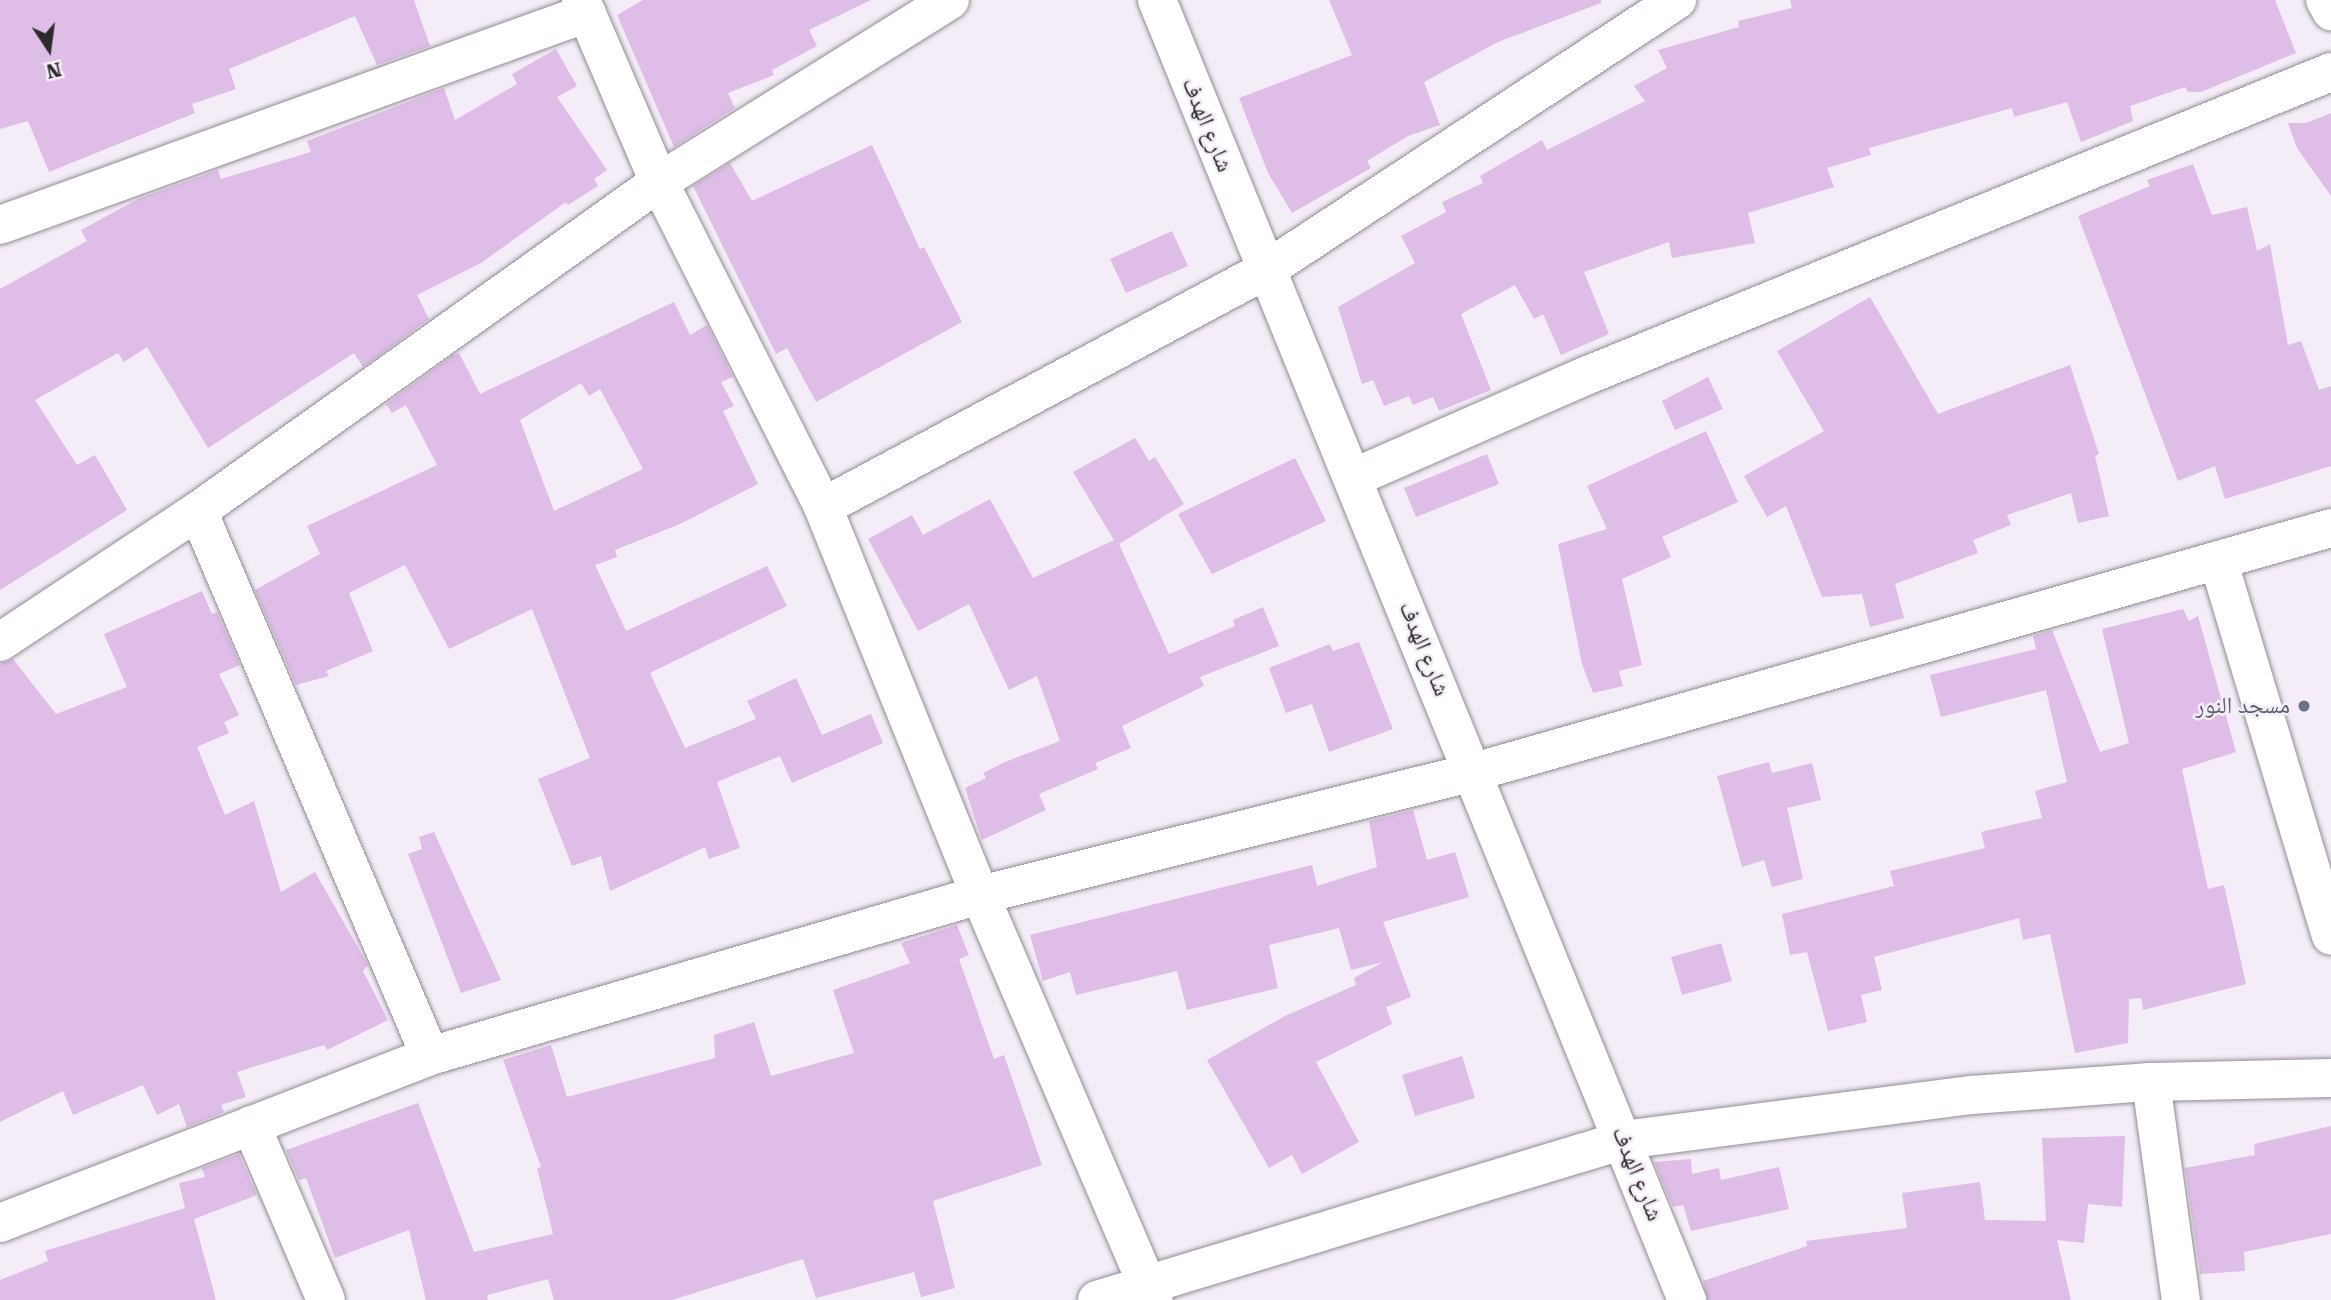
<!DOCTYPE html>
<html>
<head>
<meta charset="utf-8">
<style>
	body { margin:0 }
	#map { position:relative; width:2331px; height:1300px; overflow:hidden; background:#f4ecf6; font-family:"Roboto Serif","Noto Naskh Arabic",serif }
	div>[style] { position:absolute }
	.building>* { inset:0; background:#debde7 }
	.roads { filter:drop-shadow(0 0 2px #938c95) drop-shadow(0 0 2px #938c95) }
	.minor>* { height:38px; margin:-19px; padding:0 19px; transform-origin:19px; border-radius:19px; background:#fff }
	.dots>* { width:19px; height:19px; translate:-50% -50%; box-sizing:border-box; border:4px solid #f4ecf6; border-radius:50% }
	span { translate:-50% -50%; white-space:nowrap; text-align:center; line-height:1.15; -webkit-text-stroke:5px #f4ecf6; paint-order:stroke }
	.street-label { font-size:23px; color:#2d2a2e }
	.worship-label { font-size:23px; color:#5b616d }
	.right { translate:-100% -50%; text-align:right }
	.north { position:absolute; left:14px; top:14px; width:70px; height:70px; -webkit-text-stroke:5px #f4ecf6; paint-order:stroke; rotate:167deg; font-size:19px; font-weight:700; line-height:28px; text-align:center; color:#2d2a2e }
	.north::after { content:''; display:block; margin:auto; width:24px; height:32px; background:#2d2a2e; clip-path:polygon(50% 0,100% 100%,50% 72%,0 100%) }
</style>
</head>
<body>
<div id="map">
	<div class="building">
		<i style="clip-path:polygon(0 0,414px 0,430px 46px,377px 65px,355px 16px,229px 69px,236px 89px,192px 104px,195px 113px,49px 172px,28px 121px,0 129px)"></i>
		<i style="clip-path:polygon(643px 0,871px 0,809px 30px,817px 46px,772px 70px,774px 75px,728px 93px,735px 108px,674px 147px,617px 15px)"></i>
		<i style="clip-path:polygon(1329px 0,1601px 0,1601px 3px,1498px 42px,1424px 82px,1440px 125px,1408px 136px,1367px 161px,1371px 168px,1292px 213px,1268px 173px,1239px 98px,1352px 55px)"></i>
		<i style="clip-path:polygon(1790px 0,2275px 0,2296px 53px,2201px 92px,2188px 92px,2185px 87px,2130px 106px,2133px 121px,2081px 142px,2067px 102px,2014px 117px,2012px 108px,1869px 148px,1871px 155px,1827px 168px,1834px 187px,1748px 213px,1755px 243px,1672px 258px,1669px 242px,1584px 272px,1609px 334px,1561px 355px,1543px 314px,1534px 319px,1515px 285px,1461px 314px,1491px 390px,1439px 411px,1433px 397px,1413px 405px,1409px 396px,1384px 406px,1373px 380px,1362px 384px,1338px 307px,1415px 263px,1401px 236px,1446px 212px,1442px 202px,1483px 183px,1480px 176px,1542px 140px,1547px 150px,1645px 101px,1634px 86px,1667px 68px,1658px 50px,1739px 27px,1738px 21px,1792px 8px)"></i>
		<i style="clip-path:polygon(556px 49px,577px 86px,557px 97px,607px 170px,594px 179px,598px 186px,568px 205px,566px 202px,481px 263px,417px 295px,429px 319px,363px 367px,354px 353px,208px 448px,147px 347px,124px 362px,118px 353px,35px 400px,77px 465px,95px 455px,127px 510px,0 590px,0 289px,87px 241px,81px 230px,138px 199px,218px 170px,221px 179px,311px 152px,307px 141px,444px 88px,455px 120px,517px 84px,512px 74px)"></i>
		<i style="clip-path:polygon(2331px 113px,2331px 196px,2297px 148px,2288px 123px,2306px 123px)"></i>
		<i style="clip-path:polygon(872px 145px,920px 249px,924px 247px,962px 322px,816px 402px,787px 348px,776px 354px,693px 186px,730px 163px,752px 201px)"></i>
		<i style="clip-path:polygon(2193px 164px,2212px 215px,2247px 207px,2257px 251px,2270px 244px,2288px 345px,2301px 341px,2319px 390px,2331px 386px,2331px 466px,2225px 499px,2215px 466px,2178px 481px,2078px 216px,2150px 186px,2147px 180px)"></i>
		<i style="clip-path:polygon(1172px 231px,1188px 266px,1126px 293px,1110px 259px)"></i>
		<i style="clip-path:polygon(1870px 297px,1938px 414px,2070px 365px,2099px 454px,2095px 456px,2109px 516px,2078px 523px,2071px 493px,2007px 515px,2011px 525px,1973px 540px,1978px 553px,1895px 584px,1904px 618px,1870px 627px,1862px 594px,1822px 597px,1786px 506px,1767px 517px,1744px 476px,1824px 431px,1777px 351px)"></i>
		<i style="clip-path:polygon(evenodd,674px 302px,690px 335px,707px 325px,733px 377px,721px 382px,734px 406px,723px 411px,758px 484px,680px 524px,615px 550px,617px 557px,595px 565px,626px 631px,767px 566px,787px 606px,650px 673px,685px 748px,756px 719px,747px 701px,796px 678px,822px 735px,871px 714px,883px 743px,792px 783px,780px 756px,717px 782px,740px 848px,709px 859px,705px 847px,610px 891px,601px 856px,572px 866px,538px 779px,590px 758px,532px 609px,449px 649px,405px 565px,349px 593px,373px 651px,326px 671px,329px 676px,296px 685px,255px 590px,320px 554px,307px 526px,437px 465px,406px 405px,392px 413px,386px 404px,452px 356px,459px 353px,480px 394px,674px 302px,581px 383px,589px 396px,600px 389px,643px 469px,554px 511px,520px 420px,581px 383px)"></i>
		<i style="clip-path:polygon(1708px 377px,1723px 409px,1675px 430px,1662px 401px)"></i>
		<i style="clip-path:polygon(1706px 431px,1738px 502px,1662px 537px,1671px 557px,1622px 579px,1642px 665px,1619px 671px,1623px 686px,1593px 693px,1582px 664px,1558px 544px,1607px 529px,1587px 486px)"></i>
		<i style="clip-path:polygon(1135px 438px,1149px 461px,1155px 457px,1184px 504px,1119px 544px,1169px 654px,1235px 626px,1233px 620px,1263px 607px,1279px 646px,1200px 677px,1204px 686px,1122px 726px,1131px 748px,1095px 763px,1098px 769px,1039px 794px,1046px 810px,982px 840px,965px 788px,986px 778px,983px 773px,1005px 762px,1060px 741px,1037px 676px,1009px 690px,969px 604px,918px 631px,868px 539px,912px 515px,923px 535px,990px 499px,1033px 578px,1114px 540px,1073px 472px)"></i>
		<i style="clip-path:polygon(1487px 454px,1499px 484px,1416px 517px,1404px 488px)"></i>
		<i style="clip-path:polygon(1295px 458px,1326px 521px,1212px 574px,1178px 514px)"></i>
		<i style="clip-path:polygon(202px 591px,212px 614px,217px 612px,240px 665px,219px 674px,239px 715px,224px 722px,229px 733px,197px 747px,225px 815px,254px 801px,281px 892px,315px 872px,368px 965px,363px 971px,388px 1020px,327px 1050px,324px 1045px,237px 1072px,246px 1097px,221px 1105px,224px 1112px,187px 1127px,179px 1104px,157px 1115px,143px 1085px,73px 1115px,63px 1091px,0 1122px,0 664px,13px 659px,56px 714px,127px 687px,104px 634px)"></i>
		<i style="clip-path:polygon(2183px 609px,2189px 621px,2198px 616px,2236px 752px,2182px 769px,2208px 889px,2224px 885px,2246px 984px,2143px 1010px,2141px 998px,2129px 999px,2128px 1043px,2075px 1053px,2050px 934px,2023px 940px,2019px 918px,1874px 957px,1882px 990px,1861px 995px,1867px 1022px,1828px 1031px,1807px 952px,1790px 955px,1782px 914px,1894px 886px,1890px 871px,1985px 848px,1981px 832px,2042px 818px,2035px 791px,2067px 782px,2046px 690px,1941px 717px,1930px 675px,2036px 649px,2033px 636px,2052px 630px,2100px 752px,2129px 743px,2102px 629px)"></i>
		<i style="clip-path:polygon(1359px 642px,1393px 729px,1329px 752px,1312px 704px,1286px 713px,1269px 668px,1330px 644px,1333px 651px)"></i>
		<i style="clip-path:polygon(1769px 762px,1772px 773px,1812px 763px,1821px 800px,1787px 808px,1803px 879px,1772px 887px,1764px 860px,1742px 867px,1717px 776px)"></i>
		<i style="clip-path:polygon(1413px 810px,1427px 860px,1455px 852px,1469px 897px,1383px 922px,1411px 997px,1386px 1007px,1392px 1024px,1316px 1062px,1359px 1142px,1302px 1174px,1292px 1155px,1269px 1168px,1207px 1060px,1285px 1016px,1356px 985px,1354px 978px,1383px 962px,1351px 970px,1339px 928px,1269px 945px,1278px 988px,1187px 1010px,1177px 971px,1076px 995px,1070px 972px,1043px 981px,1030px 935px,1312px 865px,1317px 886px,1377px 867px,1369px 821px)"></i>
		<i style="clip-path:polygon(434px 832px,501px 980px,461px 993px,408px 854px,422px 849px,419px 837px)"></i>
		<i style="clip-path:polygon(957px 925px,969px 955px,959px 959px,994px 1059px,1004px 1055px,1042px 1165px,933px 1201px,955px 1288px,921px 1297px,914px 1272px,816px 1298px,803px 1259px,672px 1300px,554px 1300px,548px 1279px,487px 1295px,488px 1300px,426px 1300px,409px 1230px,335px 1258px,306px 1178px,299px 1180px,286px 1150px,418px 1103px,474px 1252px,553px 1234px,537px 1168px,541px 1167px,503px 1060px,551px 1045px,567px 1097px,715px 1058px,714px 1035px,754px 1022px,771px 1076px,854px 1053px,833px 990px,910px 963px,901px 943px)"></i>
		<i style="clip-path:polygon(1721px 943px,1732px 981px,1682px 995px,1671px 957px)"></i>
		<i style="clip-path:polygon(1462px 1056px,1475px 1098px,1415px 1116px,1402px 1075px)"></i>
		<i style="clip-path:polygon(2331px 1126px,2331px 1234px,2244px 1252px,2245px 1271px,2200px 1274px,2185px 1168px,2255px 1155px,2254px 1144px)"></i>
		<i style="clip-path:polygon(2125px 1136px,2122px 1207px,2088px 1204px,2084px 1243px,2057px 1240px,2071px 1300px,1708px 1300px,1703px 1281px,1807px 1246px,1806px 1241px,1907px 1228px,1902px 1193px,1980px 1182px,1985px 1220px,2046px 1221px,2042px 1138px)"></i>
		<i style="clip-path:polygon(239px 1154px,257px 1195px,194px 1219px,216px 1300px,0 1300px,0 1280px,48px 1261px,45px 1251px,185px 1208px,179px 1183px,205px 1177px,202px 1168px)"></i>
		<i style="clip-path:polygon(1691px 1159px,1692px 1174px,1719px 1168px,1721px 1180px,1779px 1167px,1789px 1209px,1691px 1231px,1683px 1205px,1673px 1207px,1654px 1162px)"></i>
	</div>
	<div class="roads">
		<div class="minor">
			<i style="left:581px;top:0;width:198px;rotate:66.8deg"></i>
			<i style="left:659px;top:182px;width:364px;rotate:63.2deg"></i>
			<i style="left:823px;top:507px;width:419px;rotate:68deg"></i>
			<i style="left:980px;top:895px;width:441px;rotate:66.8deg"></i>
			<i style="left:1157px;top:0;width:1404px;rotate:67.82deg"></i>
			<i style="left:2325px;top:0;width:13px;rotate:61deg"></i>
			<i style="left:0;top:225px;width:624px;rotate:-19.86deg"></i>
			<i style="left:1353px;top:478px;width:257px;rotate:-23.7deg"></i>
			<i style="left:1588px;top:375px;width:802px;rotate:-22.19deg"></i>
			<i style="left:823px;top:507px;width:502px;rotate:-28.15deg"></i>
			<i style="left:1266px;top:270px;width:492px;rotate:-33.3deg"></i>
			<i style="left:198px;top:511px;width:592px;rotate:66.94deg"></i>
			<i style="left:2219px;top:563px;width:389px;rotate:73.3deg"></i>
			<i style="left:0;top:642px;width:237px;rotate:-33.5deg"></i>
			<i style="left:198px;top:511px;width:566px;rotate:-35.51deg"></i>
			<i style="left:659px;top:182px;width:343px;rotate:-32deg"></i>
			<i style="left:2151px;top:1082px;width:220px;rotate:82.2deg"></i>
			<i style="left:251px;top:1125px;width:190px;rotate:66.8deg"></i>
			<i style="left:0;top:1223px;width:461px;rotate:-21.2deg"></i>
			<i style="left:430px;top:1056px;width:573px;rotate:-16.32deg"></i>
			<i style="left:980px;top:895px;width:509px;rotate:-13.98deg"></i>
			<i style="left:1474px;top:772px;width:891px;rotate:-15.89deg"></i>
			<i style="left:1097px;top:1300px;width:551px;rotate:-16.89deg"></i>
			<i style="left:1624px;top:1140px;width:351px;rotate:-7.4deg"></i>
			<i style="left:1972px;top:1095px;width:179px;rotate:-4.2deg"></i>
			<i style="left:2151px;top:1082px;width:180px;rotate:-1.3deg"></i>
		</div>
	</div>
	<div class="dots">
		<i style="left:2304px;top:706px;background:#6b7280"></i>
	</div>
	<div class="street-label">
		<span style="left:1207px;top:125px;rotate:68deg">شارع الهدف</span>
		<span style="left:1424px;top:649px;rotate:68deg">شارع الهدف</span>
		<span style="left:1637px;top:1174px;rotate:68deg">شارع الهدف</span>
	</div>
	<div class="worship-label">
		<span class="right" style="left:2290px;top:706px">مسجد النور</span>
	</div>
	<div class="north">N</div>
</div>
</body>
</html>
